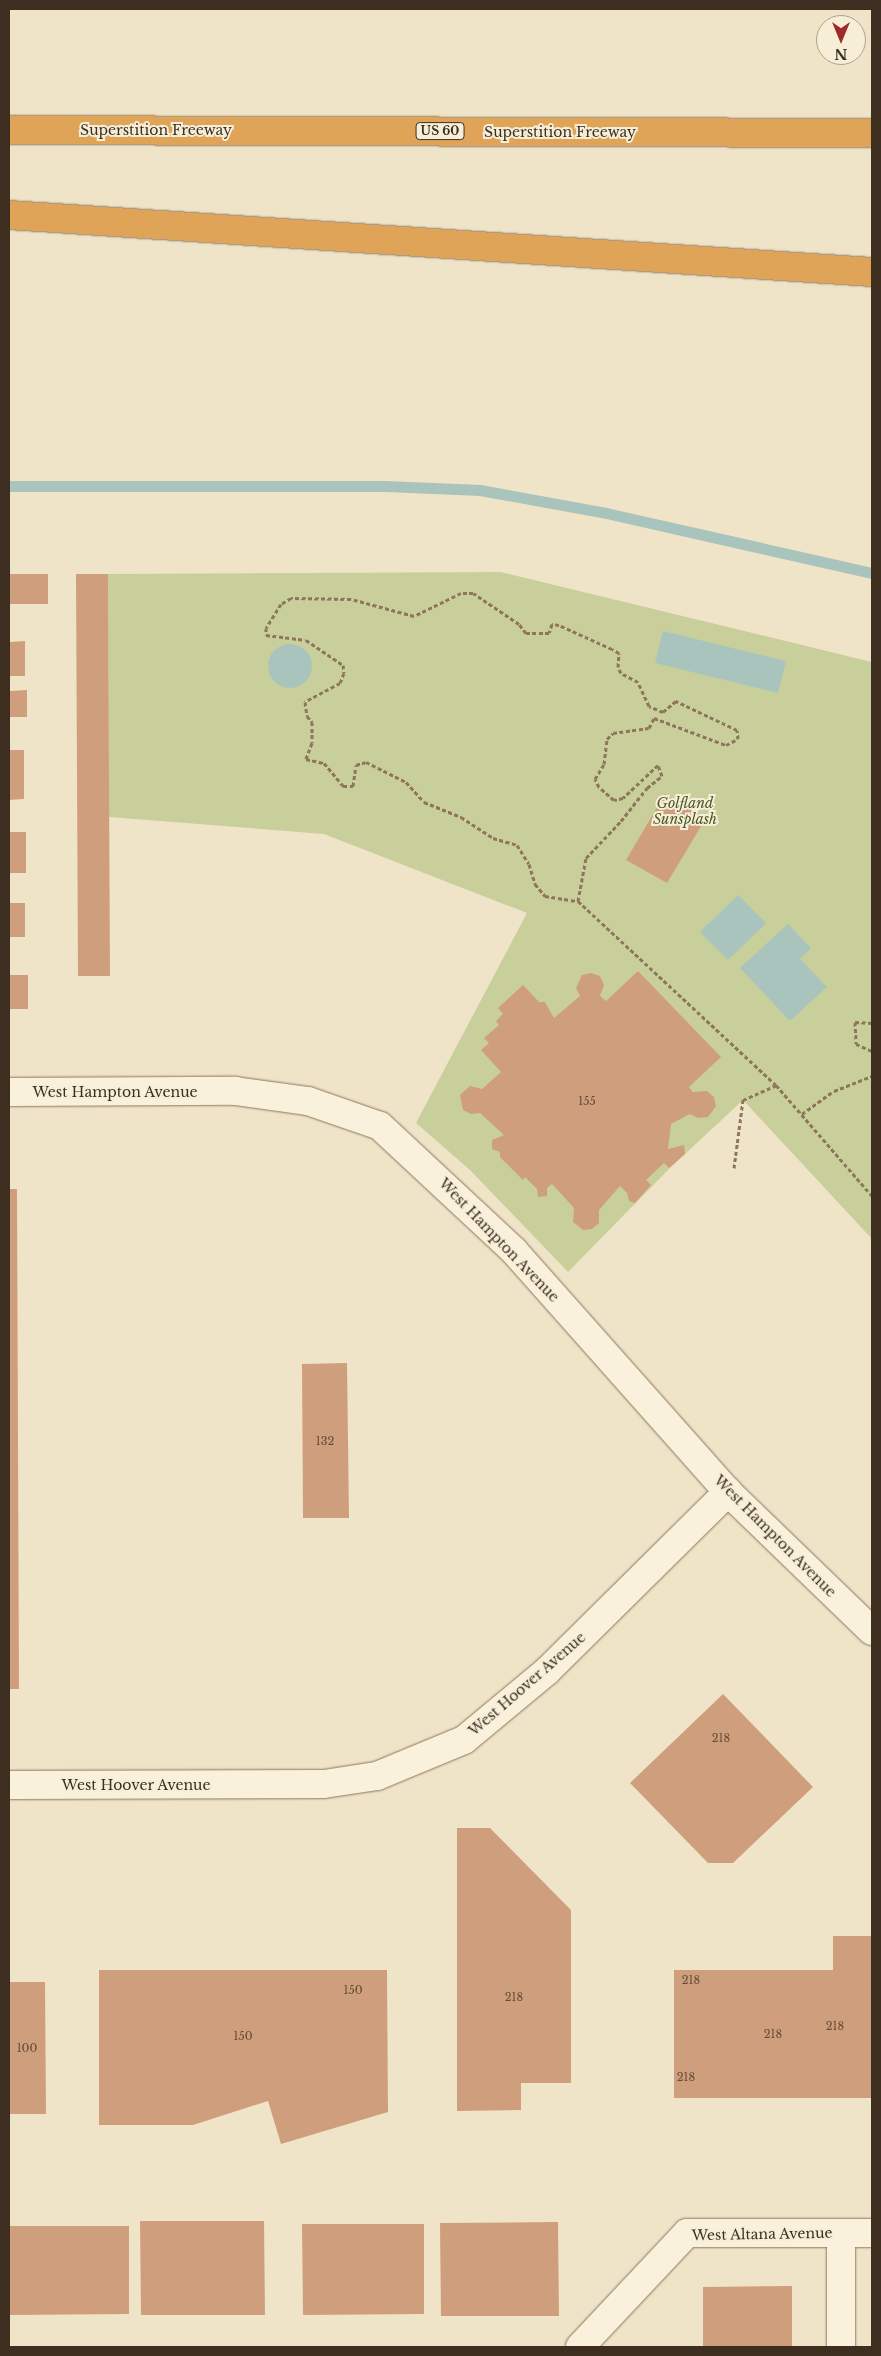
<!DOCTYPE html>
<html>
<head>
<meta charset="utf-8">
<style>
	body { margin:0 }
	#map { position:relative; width:881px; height:2356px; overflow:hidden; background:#f0e4c8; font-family:"Libre Baskerville",serif }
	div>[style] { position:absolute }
	.green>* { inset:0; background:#c9cf9b }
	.water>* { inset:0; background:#a9c4bc }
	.round { border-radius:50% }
	.stream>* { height:11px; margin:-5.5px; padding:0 5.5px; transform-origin:5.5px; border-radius:5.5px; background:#a9c4bc }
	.building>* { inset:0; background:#cf9f7d }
	.path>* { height:3px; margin-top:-1.5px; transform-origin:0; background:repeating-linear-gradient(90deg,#8d765c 0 4px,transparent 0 6.5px) }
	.roads { filter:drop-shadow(0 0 1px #8d765c) drop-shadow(0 0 1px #8d765c) }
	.street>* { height:28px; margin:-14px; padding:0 14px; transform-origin:14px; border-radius:14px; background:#faf1dc }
	.highway>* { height:28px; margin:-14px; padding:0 14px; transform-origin:14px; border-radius:14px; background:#e0a458 }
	span { translate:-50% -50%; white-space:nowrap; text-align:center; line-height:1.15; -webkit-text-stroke:4px #f7eed8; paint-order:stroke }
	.number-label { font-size:11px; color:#624a37 }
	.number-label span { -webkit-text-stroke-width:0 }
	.shield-label span { padding:1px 4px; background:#f7eed8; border:1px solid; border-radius:4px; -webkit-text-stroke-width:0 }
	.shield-label { font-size:12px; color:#3d2e20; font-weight:700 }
	.street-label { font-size:14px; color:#3d2e20 }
	.park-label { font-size:14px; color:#4d5a26; font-style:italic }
	.frame { position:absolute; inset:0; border:10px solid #3d2e20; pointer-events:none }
	.north { position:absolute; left:816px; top:15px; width:50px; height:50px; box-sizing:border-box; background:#f7eed8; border:1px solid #ada18e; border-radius:50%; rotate:180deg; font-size:14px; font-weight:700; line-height:20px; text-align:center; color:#3d2e20 }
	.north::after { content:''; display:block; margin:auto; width:18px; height:22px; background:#9e2a2b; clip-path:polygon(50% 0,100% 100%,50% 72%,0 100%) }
</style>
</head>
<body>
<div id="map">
	<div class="green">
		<i style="clip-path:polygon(501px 572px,872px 662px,872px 1239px,743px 1100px,669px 1169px,568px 1272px,470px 1170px,416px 1123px,527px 913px,324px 834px,109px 817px,108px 574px)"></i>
	</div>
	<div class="water">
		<i style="clip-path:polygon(663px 631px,786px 661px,778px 693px,655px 663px)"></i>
		<i class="round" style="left:268px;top:644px;width:44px;height:44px"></i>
		<i style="clip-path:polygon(738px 895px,766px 923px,728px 960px,700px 932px)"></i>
		<i style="clip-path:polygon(788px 924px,811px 948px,800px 959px,827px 987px,790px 1021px,740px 968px)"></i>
	</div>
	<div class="stream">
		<i style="left:9px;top:486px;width:376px"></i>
		<i style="left:385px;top:486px;width:95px;rotate:2.4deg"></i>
		<i style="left:480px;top:490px;width:128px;rotate:10.3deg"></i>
		<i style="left:606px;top:513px;width:273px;rotate:12.7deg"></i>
	</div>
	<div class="building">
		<i style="clip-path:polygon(9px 574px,48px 574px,48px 604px,9px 604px)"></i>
		<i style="clip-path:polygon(76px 574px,108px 574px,110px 976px,78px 976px)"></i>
		<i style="clip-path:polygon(25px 641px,25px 676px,9px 676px,9px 642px)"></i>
		<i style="clip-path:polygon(27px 690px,27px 717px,9px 717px,9px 691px)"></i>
		<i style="clip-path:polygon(9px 750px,24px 750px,24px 799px,9px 800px)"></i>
		<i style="clip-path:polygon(665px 794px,706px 818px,667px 883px,626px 860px)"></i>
		<i style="clip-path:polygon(9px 832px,26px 832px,26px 873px,9px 873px)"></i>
		<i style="clip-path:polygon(9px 903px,25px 903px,25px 937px,9px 937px)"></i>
		<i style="clip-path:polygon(638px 971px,721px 1057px,689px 1087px,693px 1092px,707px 1091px,714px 1097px,716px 1106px,708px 1117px,698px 1118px,690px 1114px,671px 1124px,668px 1149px,684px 1145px,685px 1154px,669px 1168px,664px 1163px,646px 1180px,651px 1185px,635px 1203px,629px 1201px,627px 1193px,620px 1186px,599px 1210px,599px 1223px,592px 1229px,583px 1230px,573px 1222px,574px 1208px,552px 1184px,547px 1188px,547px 1196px,538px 1197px,537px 1189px,525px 1177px,523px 1180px,500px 1157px,500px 1152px,492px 1149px,492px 1140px,504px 1135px,480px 1113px,471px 1114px,463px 1110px,460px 1095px,470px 1086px,482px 1089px,501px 1072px,481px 1050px,489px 1043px,484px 1038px,499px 1025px,496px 1021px,503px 1014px,498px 1008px,523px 985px,539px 1002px,545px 1002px,554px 1018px,580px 996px,576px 988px,582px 975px,591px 973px,600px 976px,604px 985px,600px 996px,606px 1001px)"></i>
		<i style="clip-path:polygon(9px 975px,28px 975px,28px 1009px,9px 1009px)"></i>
		<i style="clip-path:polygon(9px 1189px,17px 1189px,19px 1689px,9px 1689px)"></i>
		<i style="clip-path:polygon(347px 1363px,349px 1518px,303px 1518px,302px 1364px)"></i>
		<i style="clip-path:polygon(723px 1694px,813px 1787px,733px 1863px,708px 1863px,630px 1783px)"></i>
		<i style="clip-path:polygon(457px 1828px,490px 1828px,571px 1910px,571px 2083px,521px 2083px,521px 2110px,457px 2111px)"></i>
		<i style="clip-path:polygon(833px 1936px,872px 1936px,872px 2098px,674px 2098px,674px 1970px,833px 1970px)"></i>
		<i style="clip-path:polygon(99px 1970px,387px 1970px,388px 2112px,281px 2144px,268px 2101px,193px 2125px,99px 2125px)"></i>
		<i style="clip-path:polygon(9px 1982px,45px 1982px,46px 2114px,9px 2114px)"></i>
		<i style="clip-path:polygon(140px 2221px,264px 2221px,265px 2315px,141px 2315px)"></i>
		<i style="clip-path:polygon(558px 2222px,559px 2316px,441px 2316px,440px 2223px)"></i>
		<i style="clip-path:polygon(302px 2224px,424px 2224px,424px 2314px,303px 2315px)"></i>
		<i style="clip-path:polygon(10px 2226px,129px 2226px,129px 2314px,10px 2315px)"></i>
		<i style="clip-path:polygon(792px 2286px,792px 2347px,703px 2347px,703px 2287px)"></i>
	</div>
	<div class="path">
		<i style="left:578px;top:901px;width:44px;rotate:-79.5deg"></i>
		<i style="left:586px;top:858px;width:51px;rotate:-46.6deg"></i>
		<i style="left:621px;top:821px;width:42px;rotate:-51.8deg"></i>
		<i style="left:647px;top:788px;width:19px;rotate:-39deg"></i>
		<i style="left:662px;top:776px;width:12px;rotate:-110deg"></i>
		<i style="left:658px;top:765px;width:48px;rotate:136.7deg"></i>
		<i style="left:623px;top:798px;width:9px;rotate:167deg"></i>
		<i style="left:614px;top:800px;width:20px;rotate:-139deg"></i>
		<i style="left:599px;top:787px;width:9px;rotate:-117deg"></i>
		<i style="left:595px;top:779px;width:17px;rotate:-59deg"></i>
		<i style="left:604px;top:764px;width:25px;rotate:-83deg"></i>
		<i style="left:607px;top:739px;width:8px;rotate:-45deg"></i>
		<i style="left:613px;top:733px;width:36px;rotate:-8deg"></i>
		<i style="left:649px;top:728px;width:11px;rotate:-63deg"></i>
		<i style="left:654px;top:718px;width:77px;rotate:20.6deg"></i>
		<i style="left:726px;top:745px;width:13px;rotate:-27deg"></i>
		<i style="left:738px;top:739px;width:9px;rotate:-96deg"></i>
		<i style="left:737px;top:730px;width:68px;rotate:-154.6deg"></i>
		<i style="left:676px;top:701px;width:17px;rotate:140deg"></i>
		<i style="left:663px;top:712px;width:15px;rotate:-157deg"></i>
		<i style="left:649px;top:706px;width:26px;rotate:-115deg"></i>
		<i style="left:638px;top:682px;width:19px;rotate:-152deg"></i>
		<i style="left:621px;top:673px;width:7px;rotate:-117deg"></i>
		<i style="left:618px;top:667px;width:14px;rotate:-86deg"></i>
		<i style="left:619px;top:653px;width:8px;rotate:-150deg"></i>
		<i style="left:612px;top:649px;width:58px;rotate:-155.6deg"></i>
		<i style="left:559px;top:625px;width:7px;rotate:-172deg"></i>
		<i style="left:552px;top:624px;width:9px;rotate:108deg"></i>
		<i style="left:549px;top:633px;width:23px;rotate:180deg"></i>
		<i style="left:526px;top:633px;width:11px;rotate:-128deg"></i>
		<i style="left:519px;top:624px;width:55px;rotate:-146deg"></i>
		<i style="left:473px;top:593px;width:12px;rotate:180deg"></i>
		<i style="left:461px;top:593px;width:52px;rotate:153.9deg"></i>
		<i style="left:414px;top:616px;width:65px;rotate:-164.9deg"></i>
		<i style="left:351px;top:599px;width:60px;rotate:-179deg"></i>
		<i style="left:291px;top:598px;width:12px;rotate:149deg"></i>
		<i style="left:281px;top:604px;width:28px;rotate:122deg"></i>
		<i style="left:266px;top:628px;width:7px;rotate:90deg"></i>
		<i style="left:266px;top:635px;width:40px;rotate:7.1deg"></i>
		<i style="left:306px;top:640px;width:45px;rotate:34deg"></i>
		<i style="left:343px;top:665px;width:8px;rotate:83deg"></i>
		<i style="left:344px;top:673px;width:11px;rotate:112deg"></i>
		<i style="left:340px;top:683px;width:40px;rotate:152deg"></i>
		<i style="left:305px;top:702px;width:14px;rotate:82deg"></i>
		<i style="left:307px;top:716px;width:8px;rotate:50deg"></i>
		<i style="left:312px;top:722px;width:21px;rotate:90deg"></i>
		<i style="left:312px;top:743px;width:17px;rotate:111deg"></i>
		<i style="left:306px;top:759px;width:18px;rotate:13deg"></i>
		<i style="left:324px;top:763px;width:30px;rotate:50deg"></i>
		<i style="left:343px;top:786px;width:10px"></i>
		<i style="left:353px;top:786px;width:21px;rotate:-82deg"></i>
		<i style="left:356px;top:765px;width:10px;rotate:-17deg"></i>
		<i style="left:366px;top:762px;width:45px;rotate:26.6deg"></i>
		<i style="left:406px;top:782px;width:27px;rotate:48deg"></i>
		<i style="left:424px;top:802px;width:40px;rotate:22deg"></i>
		<i style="left:461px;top:817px;width:38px;rotate:33deg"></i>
		<i style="left:493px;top:838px;width:25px;rotate:16deg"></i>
		<i style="left:517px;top:845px;width:22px;rotate:58deg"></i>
		<i style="left:529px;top:864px;width:21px;rotate:73deg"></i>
		<i style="left:535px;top:884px;width:16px;rotate:50deg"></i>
		<i style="left:545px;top:896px;width:33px;rotate:9deg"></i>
		<i style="left:578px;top:901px;width:270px;rotate:42.9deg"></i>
		<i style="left:776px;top:1085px;width:147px;rotate:49.1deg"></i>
		<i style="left:872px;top:1023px;width:17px;rotate:-177deg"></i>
		<i style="left:855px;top:1022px;width:22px;rotate:87deg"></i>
		<i style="left:856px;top:1044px;width:17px;rotate:24deg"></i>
		<i style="left:802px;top:1114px;width:39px;rotate:-36deg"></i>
		<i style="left:834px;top:1091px;width:41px;rotate:-21.5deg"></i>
		<i style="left:734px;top:1168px;width:69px;rotate:-82.5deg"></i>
		<i style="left:743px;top:1100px;width:36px;rotate:-24deg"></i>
	</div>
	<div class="roads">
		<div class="street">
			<i style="left:9px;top:1092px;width:226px;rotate:-0.3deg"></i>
			<i style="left:235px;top:1091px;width:74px;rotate:7.8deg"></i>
			<i style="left:308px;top:1101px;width:76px;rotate:19.1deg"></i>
			<i style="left:380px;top:1126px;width:183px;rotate:43deg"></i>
			<i style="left:514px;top:1251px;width:322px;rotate:48.4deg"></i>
			<i style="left:728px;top:1492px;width:200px;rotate:44deg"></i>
			<i style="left:9px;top:1785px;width:315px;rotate:-0.2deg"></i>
			<i style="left:324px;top:1784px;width:54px;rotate:-8.6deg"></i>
			<i style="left:377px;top:1776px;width:94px;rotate:-22.5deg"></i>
			<i style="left:464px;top:1740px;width:108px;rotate:-39.7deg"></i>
			<i style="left:547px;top:1671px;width:255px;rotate:-44.7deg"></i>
			<i style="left:841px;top:2233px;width:114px;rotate:90deg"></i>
			<i style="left:580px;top:2347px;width:156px;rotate:-46.8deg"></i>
			<i style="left:687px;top:2233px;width:185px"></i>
		</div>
		<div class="highway">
			<i style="left:9px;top:130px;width:863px;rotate:0.2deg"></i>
			<i style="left:9px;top:215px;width:865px;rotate:3.78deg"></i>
		</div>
	</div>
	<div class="number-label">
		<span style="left:587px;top:1101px">155</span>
		<span style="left:325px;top:1441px">132</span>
		<span style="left:721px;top:1738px">218</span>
		<span style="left:691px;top:1980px">218</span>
		<span style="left:353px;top:1990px">150</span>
		<span style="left:514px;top:1997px">218</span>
		<span style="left:835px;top:2026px">218</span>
		<span style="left:773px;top:2034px">218</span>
		<span style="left:243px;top:2036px">150</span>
		<span style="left:27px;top:2048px">100</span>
		<span style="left:686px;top:2077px">218</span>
	</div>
	<div class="shield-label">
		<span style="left:440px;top:131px">US 60</span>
	</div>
	<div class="street-label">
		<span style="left:156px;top:130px">Superstition Freeway</span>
		<span style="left:560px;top:132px">Superstition Freeway</span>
		<span style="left:115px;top:1092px">West Hampton Avenue</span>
		<span style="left:499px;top:1240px;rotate:46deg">West Hampton Avenue</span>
		<span style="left:775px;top:1536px;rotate:45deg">West Hampton Avenue</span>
		<span style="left:527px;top:1684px;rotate:-41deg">West Hoover Avenue</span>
		<span style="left:136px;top:1785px">West Hoover Avenue</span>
		<span style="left:762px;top:2234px;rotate:-1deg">West Altana Avenue</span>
	</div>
	<div class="park-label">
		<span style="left:685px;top:811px">Golfland<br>Sunsplash</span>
	</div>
	<div class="frame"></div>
	<div class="north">N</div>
</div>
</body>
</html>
